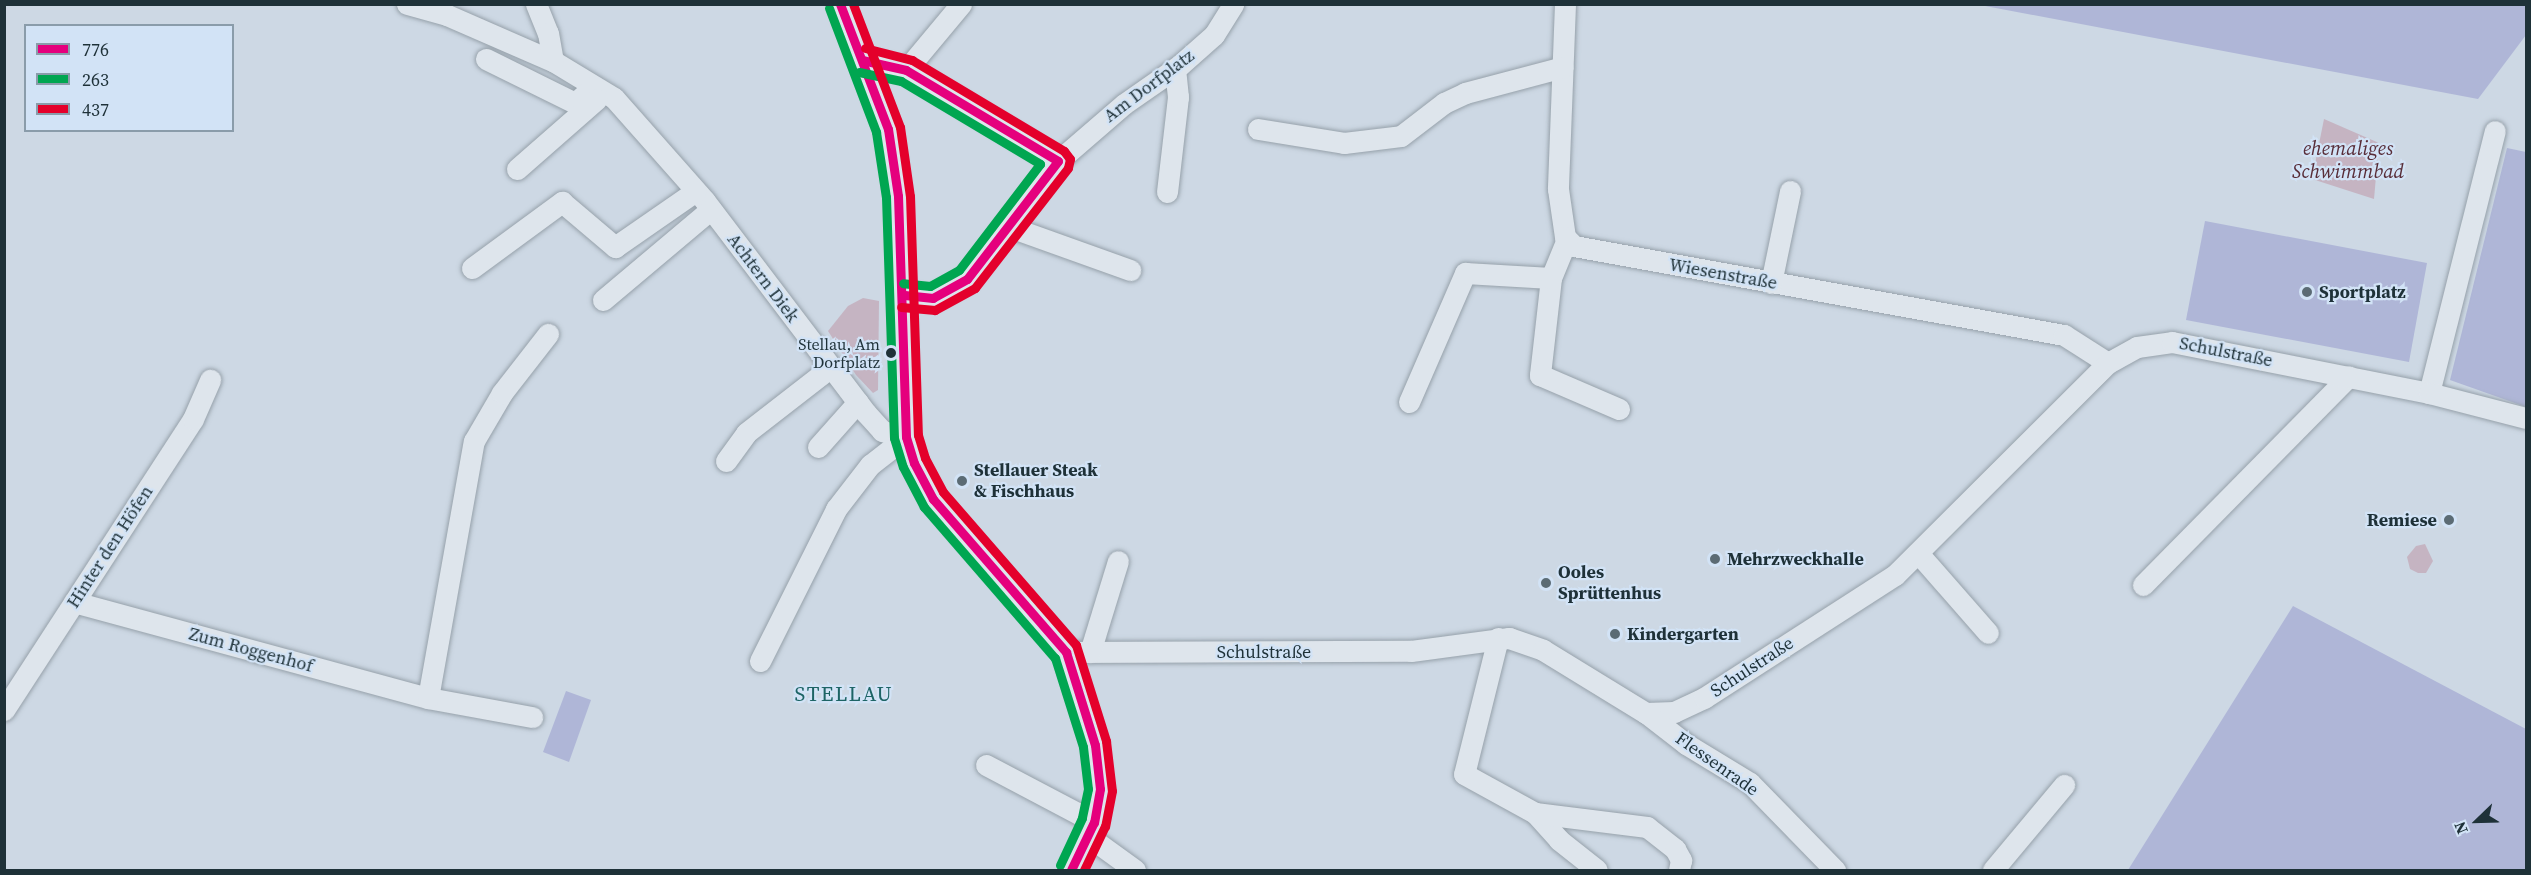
<!DOCTYPE html>
<html>
<head>
<meta charset="utf-8">
<style>
	body { margin:0 }
	#map { position:relative; width:2531px; height:875px; overflow:hidden; background:#cdd8e4; font-family:"Source Serif 4",serif }
	div>[style] { position:absolute }
	.green>* { inset:0; background:#afb6d7 }
	.water>* { inset:0; background:#c5b4c2 }
	.roads { filter:drop-shadow(0 0 2px #96a1aa) drop-shadow(0 0 2px #96a1aa) }
	.minor>* { height:21px; margin:-10.5px; padding:0 10.5px; transform-origin:10.5px; border-radius:10.5px; background:#dee5ec }
	.bus-1>* { height:9px; margin:-4.5px; padding:0 4.5px; transform-origin:4.5px; border-radius:4.5px; background:#e5007d }
	.bus-2>* { height:9px; margin:-4.5px; padding:0 4.5px; transform-origin:4.5px; border-radius:4.5px; background:#00a651 }
	.bus-3>* { height:9px; margin:-4.5px; padding:0 4.5px; transform-origin:4.5px; border-radius:4.5px; background:#e4002b }
	.dots>* { width:16px; height:16px; translate:-50% -50%; box-sizing:border-box; border:3px solid #d2e3f6; border-radius:50% }
	span { translate:-50% -50%; white-space:nowrap; text-align:center; line-height:1.15; -webkit-text-stroke:4.5px #d2e3f6; paint-order:stroke }
	.bus-label { font-size:16px; color:#1e3138 }
	.right { translate:-100% -50%; text-align:right }
	.street-label { font-size:18px; color:#1e3138 }
	.poi-label { font-size:18px; color:#1e3138; font-weight:700 }
	.left { translate:0 -50%; text-align:left }
	.water-label { font-size:20px; color:#582d38; font-style:italic }
	.quarter-label { font-size:21px; color:#1d6465; letter-spacing:1.5px }
	.frame { position:absolute; inset:0; border:6px solid #1e3138; pointer-events:none }
	.legend { position:absolute; left:24px; top:24px; width:210px; height:108px; box-sizing:border-box; background:#d2e3f6; border:2px solid #8a9caa; margin:0; padding:8px 10px; list-style:none; font-size:18px; color:#1e3138 }
	.legend li { display:flex; align-items:center; gap:12px; height:30px }
	.legend b { width:30px; border:2px solid #8a9caa }
	.north { position:absolute; left:2447px; top:791px; width:60px; height:60px; -webkit-text-stroke:4px #d2e3f6; paint-order:stroke; rotate:247deg; font-size:16px; font-weight:700; line-height:24px; text-align:center; color:#1e3138 }
	.north::after { content:''; display:block; margin:auto; width:21px; height:27px; background:#1e3138; clip-path:polygon(50% 0,100% 100%,50% 72%,0 100%) }
</style>
</head>
<body>
<div id="map">
	<div class="green">
		<i style="clip-path:polygon(1980px 5px,2526px 5px,2526px 35px,2478px 99px)"></i>
		<i style="clip-path:polygon(2507px 148px,2526px 152px,2526px 407px,2450px 380px)"></i>
		<i style="clip-path:polygon(2205px 221px,2427px 263px,2409px 362px,2186px 320px)"></i>
		<i style="clip-path:polygon(2293px 606px,2526px 729px,2526px 870px,2128px 870px)"></i>
		<i style="clip-path:polygon(566px 691px,591px 700px,569px 762px,543px 752px)"></i>
	</div>
	<div class="water">
		<i style="clip-path:polygon(2324px 119px,2379px 143px,2374px 199px,2312px 179px)"></i>
		<i style="clip-path:polygon(863px 298px,879px 301px,878px 390px,873px 393px,856px 375px,828px 331px,848px 306px)"></i>
		<i style="clip-path:polygon(2425px 544px,2433px 561px,2426px 573px,2418px 573px,2410px 569px,2407px 557px,2416px 546px)"></i>
	</div>
	<div class="roads">
		<div class="minor">
			<i style="left:407px;top:4px;width:41px;rotate:15.4deg"></i>
			<i style="left:447px;top:15px;width:116px;rotate:23.5deg"></i>
			<i style="left:553px;top:61px;width:71px;rotate:31.2deg"></i>
			<i style="left:614px;top:98px;width:137px;rotate:48.5deg"></i>
			<i style="left:705px;top:201px;width:266px;rotate:52.8deg"></i>
			<i style="left:866px;top:413px;width:24px;rotate:48deg"></i>
			<i style="left:882px;top:431px;width:25px;rotate:14deg"></i>
			<i style="left:536px;top:4px;width:31px;rotate:68deg"></i>
			<i style="left:548px;top:33px;width:28px;rotate:80deg"></i>
			<i style="left:840px;top:4px;width:134px;rotate:69deg"></i>
			<i style="left:888px;top:129px;width:68px;rotate:81.5deg"></i>
			<i style="left:898px;top:196px;width:241px;rotate:88.1deg"></i>
			<i style="left:906px;top:437px;width:27px;rotate:73deg"></i>
			<i style="left:914px;top:463px;width:41px;rotate:62.2deg"></i>
			<i style="left:933px;top:499px;width:203px;rotate:49deg"></i>
			<i style="left:1066px;top:652px;width:97px;rotate:72.7deg"></i>
			<i style="left:1095px;top:745px;width:44px;rotate:83.5deg"></i>
			<i style="left:1100px;top:789px;width:34px;rotate:100deg"></i>
			<i style="left:1094px;top:822px;width:53px;rotate:115.6deg"></i>
			<i style="left:1565px;top:4px;width:185px;rotate:92.2deg"></i>
			<i style="left:1558px;top:189px;width:49px;rotate:81.7deg"></i>
			<i style="left:1565px;top:237px;width:13px;rotate:45deg"></i>
			<i style="left:1574px;top:246px;width:498px;rotate:10.3deg"></i>
			<i style="left:2064px;top:335px;width:52px;rotate:32.5deg"></i>
			<i style="left:486px;top:59px;width:99px;rotate:26.3deg"></i>
			<i style="left:575px;top:103px;width:25px;rotate:-42deg"></i>
			<i style="left:862px;top:60px;width:45px;rotate:12.8deg"></i>
			<i style="left:906px;top:70px;width:177px;rotate:30.9deg"></i>
			<i style="left:1058px;top:161px;width:149px;rotate:127.6deg"></i>
			<i style="left:967px;top:279px;width:39px;rotate:151deg"></i>
			<i style="left:933px;top:298px;width:31px;rotate:-174deg"></i>
			<i style="left:906px;top:70px;width:86px;rotate:-50.2deg"></i>
			<i style="left:1258px;top:129px;width:87px;rotate:9.2deg"></i>
			<i style="left:1344px;top:143px;width:57px;rotate:-7deg"></i>
			<i style="left:1401px;top:136px;width:54px;rotate:-37.5deg"></i>
			<i style="left:1444px;top:103px;width:23px;rotate:-25deg"></i>
			<i style="left:1465px;top:93px;width:101px;rotate:-14.9deg"></i>
			<i style="left:1058px;top:161px;width:87px;rotate:-40.8deg"></i>
			<i style="left:1124px;top:104px;width:68px;rotate:-34.9deg"></i>
			<i style="left:1180px;top:65px;width:45px;rotate:-41.4deg"></i>
			<i style="left:1214px;top:35px;width:36px;rotate:-58deg"></i>
			<i style="left:517px;top:169px;width:106px;rotate:-41.2deg"></i>
			<i style="left:1167px;top:192px;width:96px;rotate:-83.4deg"></i>
			<i style="left:1178px;top:97px;width:28px;rotate:-96deg"></i>
			<i style="left:1007px;top:226px;width:131px;rotate:19.7deg"></i>
			<i style="left:472px;top:268px;width:112px;rotate:-36.3deg"></i>
			<i style="left:562px;top:202px;width:70px;rotate:40.3deg"></i>
			<i style="left:615px;top:247px;width:98px;rotate:-34.7deg"></i>
			<i style="left:1551px;top:278px;width:98px;rotate:96.5deg"></i>
			<i style="left:1540px;top:375px;width:86px;rotate:23.3deg"></i>
			<i style="left:1771px;top:283px;width:94px;rotate:-78.3deg"></i>
			<i style="left:603px;top:300px;width:141px;rotate:-40.1deg"></i>
			<i style="left:2429px;top:393px;width:270px;rotate:-75.9deg"></i>
			<i style="left:1409px;top:402px;width:141px;rotate:-66.5deg"></i>
			<i style="left:1465px;top:273px;width:86px;rotate:3.3deg"></i>
			<i style="left:1551px;top:278px;width:42px;rotate:-67.7deg"></i>
			<i style="left:818px;top:447px;width:60px;rotate:-48.4deg"></i>
			<i style="left:726px;top:461px;width:34px;rotate:-54deg"></i>
			<i style="left:746px;top:433px;width:108px;rotate:-37.8deg"></i>
			<i style="left:1918px;top:553px;width:106px;rotate:48.8deg"></i>
			<i style="left:2143px;top:585px;width:293px;rotate:-45.4deg"></i>
			<i style="left:74px;top:602px;width:367px;rotate:15.2deg"></i>
			<i style="left:428px;top:698px;width:106px;rotate:10.4deg"></i>
			<i style="left:1498px;top:638px;width:140px;rotate:104deg"></i>
			<i style="left:1464px;top:774px;width:81px;rotate:28.8deg"></i>
			<i style="left:1535px;top:813px;width:36px;rotate:48deg"></i>
			<i style="left:1559px;top:840px;width:48px;rotate:38.3deg"></i>
			<i style="left:1066px;top:652px;width:345px;rotate:-0.2deg"></i>
			<i style="left:1411px;top:651px;width:99px;rotate:-7.6deg"></i>
			<i style="left:1509px;top:638px;width:36px;rotate:19deg"></i>
			<i style="left:1543px;top:650px;width:121px;rotate:31.5deg"></i>
			<i style="left:1646px;top:713px;width:28px;rotate:-2deg"></i>
			<i style="left:1674px;top:712px;width:33px;rotate:-25deg"></i>
			<i style="left:1704px;top:698px;width:227px;rotate:-32.8deg"></i>
			<i style="left:1895px;top:575px;width:301px;rotate:-44.9deg"></i>
			<i style="left:2108px;top:363px;width:33px;rotate:-29deg"></i>
			<i style="left:2137px;top:347px;width:35px;rotate:-8deg"></i>
			<i style="left:2172px;top:342px;width:262px;rotate:11.2deg"></i>
			<i style="left:2429px;top:393px;width:100px;rotate:14.5deg"></i>
			<i style="left:1090px;top:652px;width:95px;rotate:-72.9deg"></i>
			<i style="left:760px;top:661px;width:170px;rotate:-63.4deg"></i>
			<i style="left:836px;top:509px;width:56px;rotate:-52.3deg"></i>
			<i style="left:870px;top:465px;width:46px;rotate:-37.9deg"></i>
			<i style="left:428px;top:698px;width:261px;rotate:-79.9deg"></i>
			<i style="left:474px;top:441px;width:56px;rotate:-59.7deg"></i>
			<i style="left:502px;top:393px;width:75px;rotate:-52.1deg"></i>
			<i style="left:4px;top:710px;width:347px;rotate:-57deg"></i>
			<i style="left:193px;top:419px;width:43px;rotate:-66.4deg"></i>
			<i style="left:1646px;top:713px;width:51px;rotate:37.8deg"></i>
			<i style="left:1686px;top:744px;width:75px;rotate:31.4deg"></i>
			<i style="left:1750px;top:783px;width:122px;rotate:45.7deg"></i>
			<i style="left:986px;top:765px;width:122px;rotate:27.8deg"></i>
			<i style="left:1535px;top:813px;width:113px;rotate:7.1deg"></i>
			<i style="left:1647px;top:827px;width:36px;rotate:38deg"></i>
			<i style="left:1675px;top:849px;width:13px;rotate:61deg"></i>
			<i style="left:1681px;top:860px;width:10px;rotate:101deg"></i>
			<i style="left:1088px;top:836px;width:58px;rotate:35.9deg"></i>
			<i style="left:1993px;top:870px;width:111px;rotate:-50.1deg"></i>
		</div>
	</div>
	<div class="bus-1">
		<i style="left:840px;top:4px;width:134px;rotate:69deg"></i>
		<i style="left:888px;top:129px;width:68px;rotate:81.5deg"></i>
		<i style="left:898px;top:196px;width:241px;rotate:88.1deg"></i>
		<i style="left:906px;top:437px;width:27px;rotate:73deg"></i>
		<i style="left:914px;top:463px;width:41px;rotate:62.2deg"></i>
		<i style="left:933px;top:499px;width:203px;rotate:49deg"></i>
		<i style="left:1066px;top:652px;width:97px;rotate:72.7deg"></i>
		<i style="left:1095px;top:745px;width:44px;rotate:83.5deg"></i>
		<i style="left:1100px;top:789px;width:34px;rotate:100deg"></i>
		<i style="left:1094px;top:822px;width:53px;rotate:115.6deg"></i>
		<i style="left:862px;top:60px;width:45px;rotate:12.8deg"></i>
		<i style="left:906px;top:70px;width:177px;rotate:30.9deg"></i>
		<i style="left:1058px;top:161px;width:149px;rotate:127.6deg"></i>
		<i style="left:967px;top:279px;width:39px;rotate:151deg"></i>
		<i style="left:933px;top:298px;width:31px;rotate:-174deg"></i>
	</div>
	<div class="bus-2">
		<i style="left:829px;top:8px;width:133px;rotate:69.2deg"></i>
		<i style="left:876px;top:132px;width:66px;rotate:81.3deg"></i>
		<i style="left:886px;top:197px;width:241px;rotate:88.1deg"></i>
		<i style="left:894px;top:438px;width:30px;rotate:73deg"></i>
		<i style="left:903px;top:467px;width:45px;rotate:62.3deg"></i>
		<i style="left:924px;top:507px;width:200px;rotate:49.1deg"></i>
		<i style="left:1055px;top:658px;width:93px;rotate:72.5deg"></i>
		<i style="left:1083px;top:747px;width:42px;rotate:83.2deg"></i>
		<i style="left:1088px;top:789px;width:30px;rotate:102deg"></i>
		<i style="left:1082px;top:818px;width:52px;rotate:115.1deg"></i>
		<i style="left:859px;top:72px;width:43px;rotate:12.1deg"></i>
		<i style="left:901px;top:81px;width:162px;rotate:30.8deg"></i>
		<i style="left:1040px;top:164px;width:133px;rotate:127.4deg"></i>
		<i style="left:959px;top:270px;width:33px;rotate:151deg"></i>
		<i style="left:930px;top:286px;width:27px;rotate:-174deg"></i>
	</div>
	<div class="bus-3">
		<i style="left:853px;top:4px;width:132px;rotate:69.1deg"></i>
		<i style="left:900px;top:127px;width:70px;rotate:81.8deg"></i>
		<i style="left:910px;top:196px;width:239px;rotate:88.1deg"></i>
		<i style="left:918px;top:435px;width:24px;rotate:73deg"></i>
		<i style="left:925px;top:458px;width:38px;rotate:62deg"></i>
		<i style="left:943px;top:492px;width:203px;rotate:49deg"></i>
		<i style="left:1076px;top:645px;width:101px;rotate:72.6deg"></i>
		<i style="left:1106px;top:741px;width:50px;rotate:83.2deg"></i>
		<i style="left:1112px;top:791px;width:36px;rotate:101deg"></i>
		<i style="left:1105px;top:826px;width:49px;rotate:115.5deg"></i>
		<i style="left:865px;top:48px;width:49px;rotate:14.3deg"></i>
		<i style="left:912px;top:60px;width:177px;rotate:30.9deg"></i>
		<i style="left:1064px;top:151px;width:10px;rotate:53deg"></i>
		<i style="left:1070px;top:159px;width:9px;rotate:103deg"></i>
		<i style="left:1068px;top:168px;width:152px;rotate:127.8deg"></i>
		<i style="left:975px;top:288px;width:46px;rotate:151.2deg"></i>
		<i style="left:935px;top:310px;width:34px;rotate:-175deg"></i>
	</div>
	<div class="dots">
		<i style="left:2307px;top:292px;background:#5b6b74"></i>
		<i style="left:891px;top:353px;background:#1e3138"></i>
		<i style="left:962px;top:481px;background:#5b6b74"></i>
		<i style="left:2449px;top:520px;background:#5b6b74"></i>
		<i style="left:1715px;top:559px;background:#5b6b74"></i>
		<i style="left:1546px;top:583px;background:#5b6b74"></i>
		<i style="left:1615px;top:634px;background:#5b6b74"></i>
	</div>
	<div class="bus-label">
		<span class="right" style="left:880px;top:353px">Stellau, Am<br>Dorfplatz</span>
	</div>
	<div class="street-label">
		<span style="left:1149px;top:86px;rotate:-37deg">Am Dorfplatz</span>
		<span style="left:1723px;top:274px;rotate:10deg">Wiesenstraße</span>
		<span style="left:763px;top:278px;rotate:53deg">Achtern Diek</span>
		<span style="left:2226px;top:352px;rotate:11deg">Schulstraße</span>
		<span style="left:110px;top:547px;rotate:-57deg">Hinter den Höfen</span>
		<span style="left:251px;top:650px;rotate:15deg">Zum Roggenhof</span>
		<span style="left:1264px;top:652px">Schulstraße</span>
		<span style="left:1752px;top:667px;rotate:-33deg">Schulstraße</span>
		<span style="left:1717px;top:764px;rotate:35deg">Flessenrade</span>
	</div>
	<div class="poi-label">
		<span class="left" style="left:2319px;top:292px">Sportplatz</span>
		<span class="left" style="left:974px;top:481px">Stellauer Steak<br>&amp; Fischhaus</span>
		<span class="right" style="left:2437px;top:520px">Remiese</span>
		<span class="left" style="left:1727px;top:559px">Mehrzweckhalle</span>
		<span class="left" style="left:1558px;top:583px">Ooles<br>Sprüttenhus</span>
		<span class="left" style="left:1627px;top:634px">Kindergarten</span>
	</div>
	<div class="water-label">
		<span style="left:2348px;top:160px">ehemaliges<br>Schwimmbad</span>
	</div>
	<div class="quarter-label">
		<span style="left:844px;top:694px">STELLAU</span>
	</div>
	<div class="frame"></div>
	<ul class="legend">
	<li><b style="height:8px;background:#e5007d"></b>776</li>
	<li><b style="height:8px;background:#00a651"></b>263</li>
	<li><b style="height:8px;background:#e4002b"></b>437</li>
	</ul>
	<div class="north">N</div>
</div>
</body>
</html>
